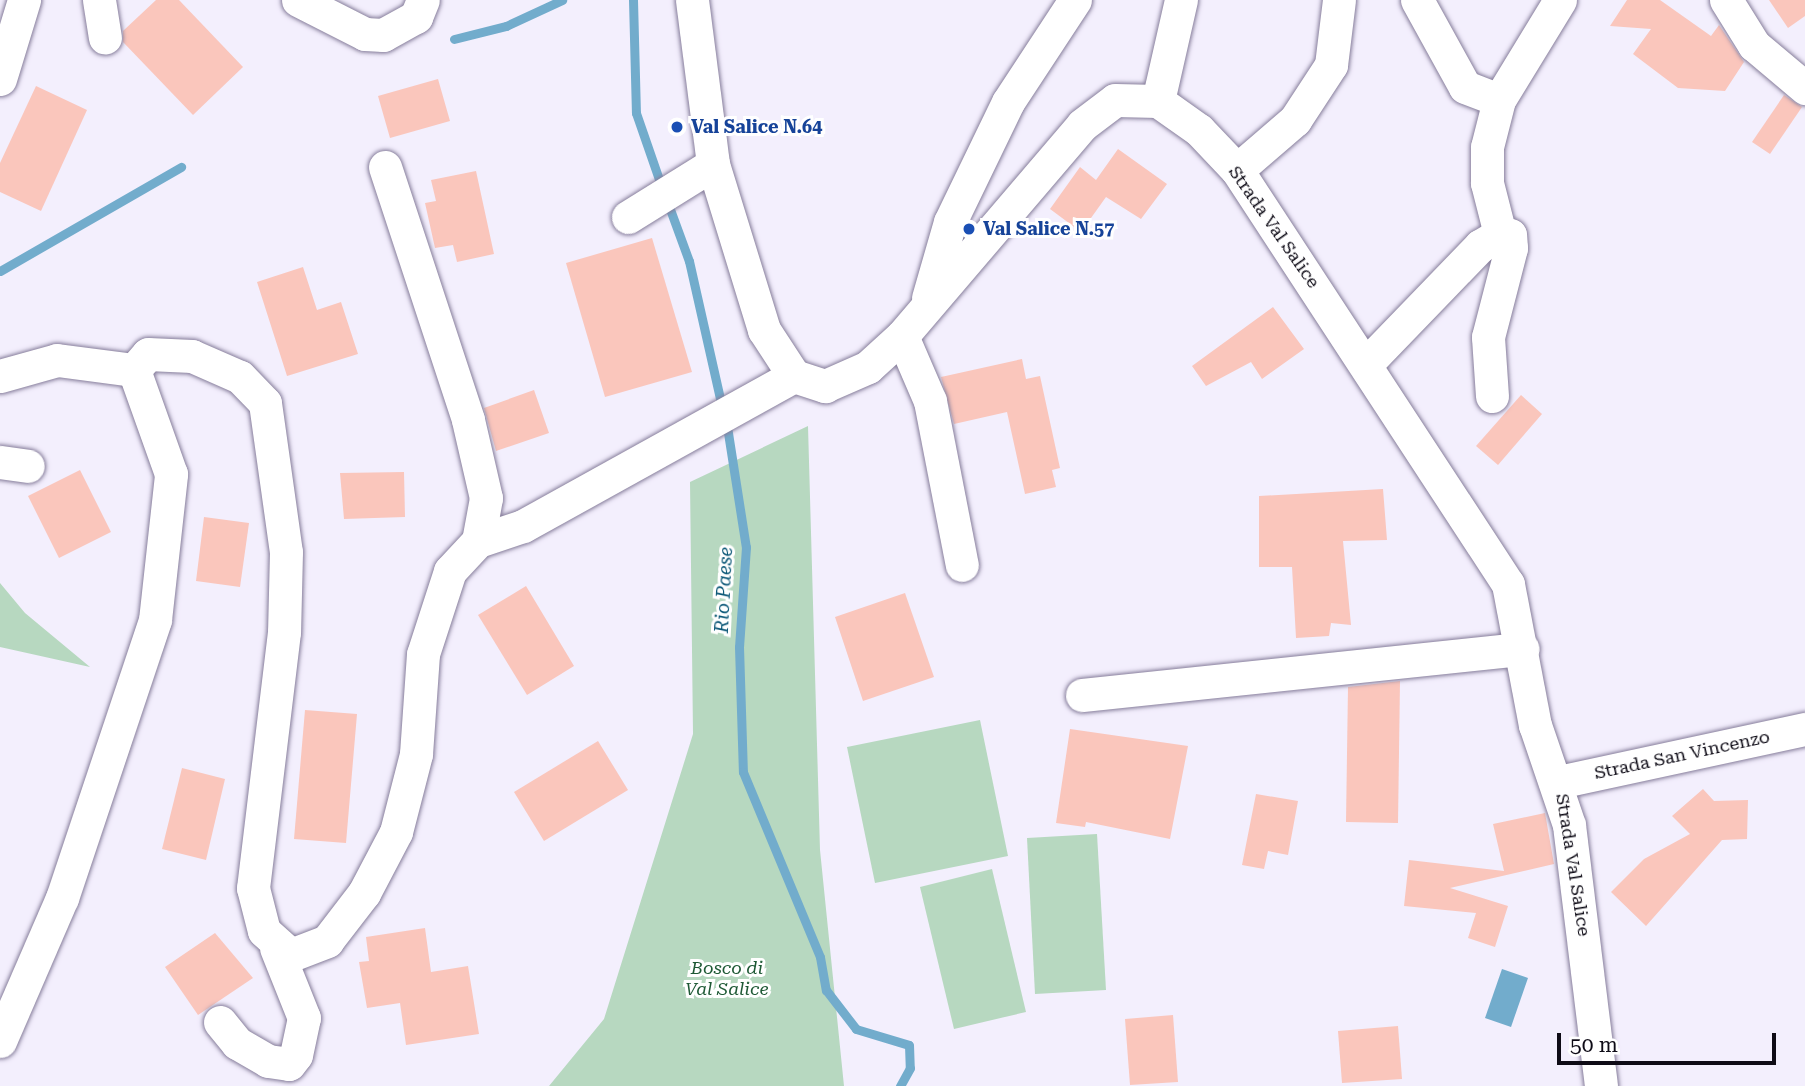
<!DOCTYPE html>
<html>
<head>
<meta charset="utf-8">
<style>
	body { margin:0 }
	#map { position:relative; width:1805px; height:1086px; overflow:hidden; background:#f3effd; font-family:"Roboto Serif",serif }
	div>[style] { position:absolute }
	.green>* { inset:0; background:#b7d8c0 }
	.water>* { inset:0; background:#72accc }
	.stream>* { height:9px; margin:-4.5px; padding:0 4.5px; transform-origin:4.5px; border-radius:4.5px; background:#72accc }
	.building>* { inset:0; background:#fac6bc }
	.roads { filter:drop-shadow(0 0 2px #867d9b) drop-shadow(0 0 2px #867d9b) }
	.minor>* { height:33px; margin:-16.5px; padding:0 16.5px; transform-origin:16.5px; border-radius:16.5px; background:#fff }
	.dots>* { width:19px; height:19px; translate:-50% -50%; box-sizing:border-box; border:4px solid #fff; border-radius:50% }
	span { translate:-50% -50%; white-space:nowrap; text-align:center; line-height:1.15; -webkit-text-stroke:6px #fff; paint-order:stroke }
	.transit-label { font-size:18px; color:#164399; font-weight:700 }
	.left { translate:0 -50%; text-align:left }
	.street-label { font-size:18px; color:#0e0b16 }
	.park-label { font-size:18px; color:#1e5935; font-style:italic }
	.water-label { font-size:19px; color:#095676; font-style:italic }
	.scale { position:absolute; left:1557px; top:1033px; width:219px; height:32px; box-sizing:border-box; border:4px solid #0e0b16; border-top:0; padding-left:9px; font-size:21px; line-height:24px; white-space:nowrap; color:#0e0b16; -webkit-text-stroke:5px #fff; paint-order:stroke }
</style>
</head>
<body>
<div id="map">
	<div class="green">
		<i style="clip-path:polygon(808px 426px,820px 850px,844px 1086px,549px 1086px,604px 1019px,693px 734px,690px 482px)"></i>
		<i style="clip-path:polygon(0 583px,25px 613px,90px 667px,0 647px)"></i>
		<i style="clip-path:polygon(980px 720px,1008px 856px,875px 883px,847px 747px)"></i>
		<i style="clip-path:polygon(1097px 834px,1106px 990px,1035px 994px,1027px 838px)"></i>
		<i style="clip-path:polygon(992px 869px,1026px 1012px,954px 1029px,920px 887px)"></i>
	</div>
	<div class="water">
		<i style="clip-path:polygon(1502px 969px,1528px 978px,1511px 1027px,1485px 1018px)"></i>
	</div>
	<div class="stream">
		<i style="left:633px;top:0;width:113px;rotate:88.5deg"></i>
		<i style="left:636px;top:113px;width:79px;rotate:70.9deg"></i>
		<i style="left:454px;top:39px;width:54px;rotate:-14deg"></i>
		<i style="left:506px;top:26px;width:62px;rotate:-24.9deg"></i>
		<i style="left:667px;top:201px;width:64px;rotate:69.9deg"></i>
		<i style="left:689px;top:261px;width:150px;rotate:77.3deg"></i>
		<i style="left:0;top:271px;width:209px;rotate:-29.9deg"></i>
		<i style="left:726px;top:420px;width:129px;rotate:81.1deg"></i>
		<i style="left:746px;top:547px;width:100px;rotate:94deg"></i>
		<i style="left:739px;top:647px;width:125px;rotate:88.2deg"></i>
		<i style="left:743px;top:772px;width:200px;rotate:67.4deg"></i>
		<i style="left:820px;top:957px;width:34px;rotate:80deg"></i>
		<i style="left:826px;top:990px;width:49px;rotate:52.4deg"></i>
		<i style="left:856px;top:1029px;width:55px;rotate:16.8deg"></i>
		<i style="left:909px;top:1045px;width:23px;rotate:88deg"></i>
		<i style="left:910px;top:1068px;width:21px;rotate:119deg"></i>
	</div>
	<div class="building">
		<i style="clip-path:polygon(156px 0,179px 0,243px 67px,193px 115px,123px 42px,123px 31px)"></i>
		<i style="clip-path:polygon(1627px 0,1660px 0,1711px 36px,1719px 25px,1744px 62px,1725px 91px,1678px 88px,1633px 54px,1651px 29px,1610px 26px)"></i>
		<i style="clip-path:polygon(1769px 0,1805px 0,1805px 16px,1788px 28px)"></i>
		<i style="clip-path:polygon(438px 79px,450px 121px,390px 138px,378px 96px)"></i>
		<i style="clip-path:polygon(36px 86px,87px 110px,41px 211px,0 192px,0 163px)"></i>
		<i style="clip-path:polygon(1784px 95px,1802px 107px,1770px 154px,1752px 142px)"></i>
		<i style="clip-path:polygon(1118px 149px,1167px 184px,1141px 219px,1106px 197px,1081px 232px,1050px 209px,1080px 167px,1096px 180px)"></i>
		<i style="clip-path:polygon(476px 171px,494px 254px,457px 262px,453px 245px,435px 248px,425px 203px,436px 201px,431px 180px)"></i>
		<i style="clip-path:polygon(652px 238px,692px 372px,605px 397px,566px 263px)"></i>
		<i style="clip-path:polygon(303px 267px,317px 310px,341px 302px,358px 354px,287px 376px,257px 282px)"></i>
		<i style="clip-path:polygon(1273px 307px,1304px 349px,1262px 379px,1251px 362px,1206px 386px,1192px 366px)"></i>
		<i style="clip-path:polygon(1022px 359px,1026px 379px,1040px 376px,1060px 468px,1052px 470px,1056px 487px,1025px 494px,1007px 412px,954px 424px,941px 377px)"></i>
		<i style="clip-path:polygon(534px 390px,549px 433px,496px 451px,484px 408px)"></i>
		<i style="clip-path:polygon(1521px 395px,1542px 414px,1498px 465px,1476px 446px)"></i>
		<i style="clip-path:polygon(80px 470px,111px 532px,59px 558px,28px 496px)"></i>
		<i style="clip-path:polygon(404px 472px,405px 517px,344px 519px,340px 473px)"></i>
		<i style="clip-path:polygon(1383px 489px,1387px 540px,1343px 541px,1351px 625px,1331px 623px,1329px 636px,1296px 638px,1292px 567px,1259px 567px,1259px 496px)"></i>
		<i style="clip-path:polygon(204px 517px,249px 523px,240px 587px,196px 581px)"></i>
		<i style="clip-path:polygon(526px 586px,574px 666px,527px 695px,478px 615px)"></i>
		<i style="clip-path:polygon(905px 593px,934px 677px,863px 701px,835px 617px)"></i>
		<i style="clip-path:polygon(1400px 681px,1398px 823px,1346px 822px,1348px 687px)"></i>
		<i style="clip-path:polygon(305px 710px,357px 714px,346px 843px,294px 839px)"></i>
		<i style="clip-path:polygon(1070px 729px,1188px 746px,1170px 839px,1086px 822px,1085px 827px,1056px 823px)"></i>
		<i style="clip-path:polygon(598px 741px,628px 790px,544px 841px,514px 792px)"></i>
		<i style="clip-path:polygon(182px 768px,225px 779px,206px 860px,162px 849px)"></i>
		<i style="clip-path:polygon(1703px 789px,1714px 801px,1748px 800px,1747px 839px,1722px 840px,1646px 926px,1611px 892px,1644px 859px,1690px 834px,1672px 816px)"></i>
		<i style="clip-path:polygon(1256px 794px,1298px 801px,1288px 855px,1268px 851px,1264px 869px,1242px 865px)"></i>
		<i style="clip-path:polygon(1545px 813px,1554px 864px,1450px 888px,1508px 906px,1495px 947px,1468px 938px,1476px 913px,1404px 906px,1409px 860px,1504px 871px,1493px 824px)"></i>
		<i style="clip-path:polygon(425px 928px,431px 972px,468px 966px,479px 1034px,406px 1045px,400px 1003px,367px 1008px,359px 962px,369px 961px,366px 937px)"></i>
		<i style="clip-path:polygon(215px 933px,253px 978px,198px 1015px,165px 967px)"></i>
		<i style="clip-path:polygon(1173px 1015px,1178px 1082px,1130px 1085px,1125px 1019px)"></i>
		<i style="clip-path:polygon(1398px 1026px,1402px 1079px,1342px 1083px,1338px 1031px)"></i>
	</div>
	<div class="roads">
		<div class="minor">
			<i style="left:99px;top:0;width:38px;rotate:81deg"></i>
			<i style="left:298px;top:0;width:75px;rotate:26.9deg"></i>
			<i style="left:365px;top:34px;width:18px;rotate:3deg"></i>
			<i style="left:383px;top:35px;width:38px;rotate:-29deg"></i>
			<i style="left:416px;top:17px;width:18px;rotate:-68deg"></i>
			<i style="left:692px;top:0;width:165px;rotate:82.7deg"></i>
			<i style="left:713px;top:164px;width:174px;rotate:72.9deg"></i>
			<i style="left:764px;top:330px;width:55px;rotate:56.9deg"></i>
			<i style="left:794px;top:376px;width:33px;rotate:18deg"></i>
			<i style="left:825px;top:386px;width:47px;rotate:-23.8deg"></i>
			<i style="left:868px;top:367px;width:46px;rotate:-42.4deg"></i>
			<i style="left:902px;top:336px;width:277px;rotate:-49.5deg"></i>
			<i style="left:1082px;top:125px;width:41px;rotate:-37.1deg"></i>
			<i style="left:1115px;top:100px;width:43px;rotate:1.3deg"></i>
			<i style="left:1158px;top:101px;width:50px;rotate:35.3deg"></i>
			<i style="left:1199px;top:130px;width:55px;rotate:46.5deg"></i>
			<i style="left:1237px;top:170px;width:495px;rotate:56.8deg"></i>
			<i style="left:1508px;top:584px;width:144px;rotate:79.2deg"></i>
			<i style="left:1535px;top:725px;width:106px;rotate:71.2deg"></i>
			<i style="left:1569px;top:825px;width:263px;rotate:83deg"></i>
			<i style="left:1417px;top:0;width:99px;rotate:61.1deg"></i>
			<i style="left:1465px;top:87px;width:36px;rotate:21deg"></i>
			<i style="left:1726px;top:0;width:53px;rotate:58.1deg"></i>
			<i style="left:1754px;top:45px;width:67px;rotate:40.1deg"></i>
			<i style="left:0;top:79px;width:83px;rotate:-73.1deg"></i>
			<i style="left:1158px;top:101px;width:104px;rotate:-77.2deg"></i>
			<i style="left:385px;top:167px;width:266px;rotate:71.8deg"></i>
			<i style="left:468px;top:420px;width:80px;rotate:77deg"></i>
			<i style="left:486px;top:498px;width:44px;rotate:100.5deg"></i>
			<i style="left:1237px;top:170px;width:77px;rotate:-40.8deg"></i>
			<i style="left:1295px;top:120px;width:66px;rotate:-56.8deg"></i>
			<i style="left:1331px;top:65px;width:65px;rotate:-83deg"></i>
			<i style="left:628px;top:217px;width:100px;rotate:-31.9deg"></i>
			<i style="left:928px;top:298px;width:79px;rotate:-73.9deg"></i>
			<i style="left:950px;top:222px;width:133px;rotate:-64.2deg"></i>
			<i style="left:1008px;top:102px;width:122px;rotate:-56.7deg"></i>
			<i style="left:902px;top:336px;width:71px;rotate:66.7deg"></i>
			<i style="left:930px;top:401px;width:167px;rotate:79deg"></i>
			<i style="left:1367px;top:363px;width:163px;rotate:-46deg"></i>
			<i style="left:1480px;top:246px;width:23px;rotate:-31deg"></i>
			<i style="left:1500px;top:234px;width:53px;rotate:-104.3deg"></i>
			<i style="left:1487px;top:183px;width:36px;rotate:-90deg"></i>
			<i style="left:1487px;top:147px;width:49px;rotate:-75.7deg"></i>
			<i style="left:1499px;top:100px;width:117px;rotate:-58.6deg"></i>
			<i style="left:0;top:376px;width:59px;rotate:-15.7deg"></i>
			<i style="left:57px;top:360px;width:78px;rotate:7.4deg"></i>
			<i style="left:1492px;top:396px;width:59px;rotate:-93.9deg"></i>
			<i style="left:1488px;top:337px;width:92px;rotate:-75.5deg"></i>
			<i style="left:1511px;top:248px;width:13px;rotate:-94deg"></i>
			<i style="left:1510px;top:235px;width:10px;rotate:-174deg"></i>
			<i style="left:0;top:462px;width:28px;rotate:8deg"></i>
			<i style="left:1082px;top:695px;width:443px;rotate:-6deg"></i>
			<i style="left:1559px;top:782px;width:252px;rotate:-12.2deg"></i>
			<i style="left:220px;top:1022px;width:27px;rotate:51deg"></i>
			<i style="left:237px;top:1043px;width:36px;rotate:30deg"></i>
			<i style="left:268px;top:1061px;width:21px;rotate:8deg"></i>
			<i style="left:289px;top:1064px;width:11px;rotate:-52deg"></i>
			<i style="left:296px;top:1055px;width:38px;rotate:-78deg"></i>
			<i style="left:304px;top:1018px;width:75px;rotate:-111.8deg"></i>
			<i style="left:0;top:1041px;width:156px;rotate:-66.6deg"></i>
			<i style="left:62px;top:898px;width:293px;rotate:-71.5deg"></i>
			<i style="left:155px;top:620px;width:147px;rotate:-83.7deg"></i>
			<i style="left:171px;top:474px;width:110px;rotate:-109.6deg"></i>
			<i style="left:134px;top:370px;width:21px;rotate:-49deg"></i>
			<i style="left:148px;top:354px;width:44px;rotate:2.6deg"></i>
			<i style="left:192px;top:356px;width:52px;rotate:23.6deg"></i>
			<i style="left:240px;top:377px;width:36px;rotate:46deg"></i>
			<i style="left:265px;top:403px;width:150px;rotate:82deg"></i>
			<i style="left:286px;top:552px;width:80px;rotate:91.4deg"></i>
			<i style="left:284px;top:632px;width:258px;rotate:96.9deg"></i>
			<i style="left:253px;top:888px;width:44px;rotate:75.7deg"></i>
			<i style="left:264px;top:931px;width:36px;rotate:42deg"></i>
			<i style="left:291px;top:955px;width:39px;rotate:-21deg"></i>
			<i style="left:327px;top:941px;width:61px;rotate:-52.4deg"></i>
			<i style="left:364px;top:893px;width:69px;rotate:-62.3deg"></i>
			<i style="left:396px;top:832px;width:81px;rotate:-75.6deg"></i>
			<i style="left:416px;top:754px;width:100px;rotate:-86deg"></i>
			<i style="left:423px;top:654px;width:87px;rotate:-72deg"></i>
			<i style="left:450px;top:571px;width:41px;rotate:-47deg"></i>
			<i style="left:478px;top:541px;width:47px;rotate:-18.4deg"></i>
			<i style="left:523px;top:526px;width:310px;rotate:-29deg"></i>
		</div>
	</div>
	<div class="dots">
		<i style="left:677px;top:127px;background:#1a4fb4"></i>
		<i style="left:969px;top:229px;background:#1a4fb4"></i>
	</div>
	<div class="transit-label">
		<span class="left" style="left:691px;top:127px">Val Salice N.64</span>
		<span class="left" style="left:983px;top:229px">Val Salice N.57</span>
	</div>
	<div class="street-label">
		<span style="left:1274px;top:227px;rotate:55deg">Strada Val Salice</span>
		<span style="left:1682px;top:755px;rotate:-12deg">Strada San Vincenzo</span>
		<span style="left:1573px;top:865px;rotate:81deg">Strada Val Salice</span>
	</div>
	<div class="park-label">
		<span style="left:727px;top:979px">Bosco di<br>Val Salice</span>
	</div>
	<div class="water-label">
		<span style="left:724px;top:590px;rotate:-87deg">Rio Paese</span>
	</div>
	<div class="scale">50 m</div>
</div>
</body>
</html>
